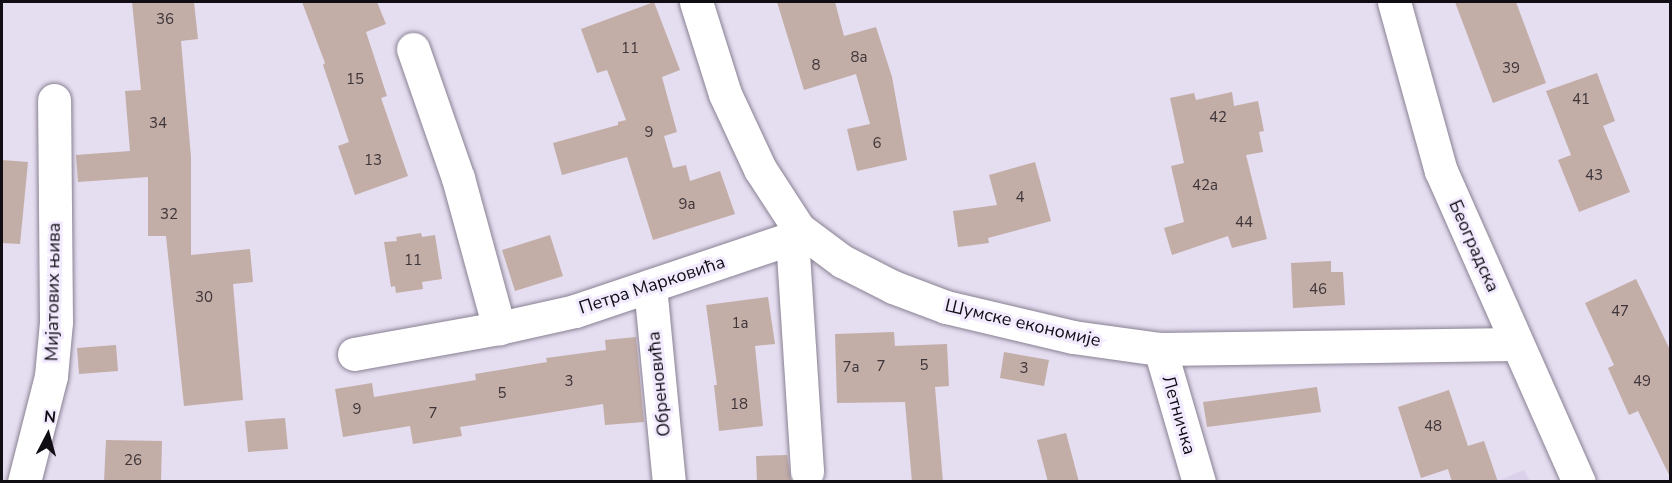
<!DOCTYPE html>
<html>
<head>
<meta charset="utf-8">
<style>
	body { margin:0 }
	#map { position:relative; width:1672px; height:483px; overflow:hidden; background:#e5ddf0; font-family:"Nunito Sans",sans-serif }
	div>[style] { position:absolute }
	.built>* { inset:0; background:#dcd1eb }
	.building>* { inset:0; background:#c3ada7 }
	.roads { filter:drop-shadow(0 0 2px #898193) drop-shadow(0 0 2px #898193) }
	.minor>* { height:33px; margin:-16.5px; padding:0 16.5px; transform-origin:16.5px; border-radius:16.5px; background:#fff }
	.major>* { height:33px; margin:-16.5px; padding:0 16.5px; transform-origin:16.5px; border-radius:16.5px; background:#fff }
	span { translate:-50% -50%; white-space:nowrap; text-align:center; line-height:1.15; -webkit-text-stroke:6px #f2eafe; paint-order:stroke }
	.number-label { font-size:15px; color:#3d3539 }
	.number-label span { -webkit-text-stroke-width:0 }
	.street-label { font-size:18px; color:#100d14 }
	.frame { position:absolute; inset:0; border:3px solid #100d14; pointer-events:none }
	.north { position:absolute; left:18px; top:405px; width:60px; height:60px; -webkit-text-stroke:4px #f2eafe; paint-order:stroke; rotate:6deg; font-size:16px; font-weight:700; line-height:24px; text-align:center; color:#100d14 }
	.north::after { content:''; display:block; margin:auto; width:21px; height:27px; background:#100d14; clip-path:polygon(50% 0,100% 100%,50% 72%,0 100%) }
</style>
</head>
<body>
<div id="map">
	<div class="built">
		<i style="clip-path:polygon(1524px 470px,1530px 481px,1495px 482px)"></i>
	</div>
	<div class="building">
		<i style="clip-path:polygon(132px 2px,194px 2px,198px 39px,181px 41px,191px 157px,191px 255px,250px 249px,253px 282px,233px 284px,243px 400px,184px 406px,166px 236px,148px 236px,148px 177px,78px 182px,76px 155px,130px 151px,125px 91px,141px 90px)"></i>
		<i style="clip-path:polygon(302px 2px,377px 2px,386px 24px,366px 32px,387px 96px,381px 98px,408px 176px,355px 195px,338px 146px,349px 142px,323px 65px,325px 63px)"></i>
		<i style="clip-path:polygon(654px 2px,680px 70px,662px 77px,677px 132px,664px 136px,673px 168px,686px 165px,690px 181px,720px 171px,735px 214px,653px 240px,627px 157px,562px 175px,553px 143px,618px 125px,618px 122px,626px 120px,607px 70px,597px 73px,581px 29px)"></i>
		<i style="clip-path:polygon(777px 2px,835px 2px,844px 36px,876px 27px,892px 77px,907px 160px,857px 171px,847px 129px,870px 124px,856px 74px,804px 90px)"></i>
		<i style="clip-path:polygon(1455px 2px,1516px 2px,1546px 83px,1493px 103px)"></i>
		<i style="clip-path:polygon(1597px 73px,1615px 121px,1603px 126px,1630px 192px,1579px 212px,1558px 160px,1571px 155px,1546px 91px)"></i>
		<i style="clip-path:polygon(1232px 92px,1234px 106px,1258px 101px,1264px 131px,1259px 132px,1263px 152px,1246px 155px,1267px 239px,1232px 248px,1228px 236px,1172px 255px,1164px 228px,1184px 222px,1171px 166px,1184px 163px,1170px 98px,1194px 93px,1196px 100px)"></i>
		<i style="clip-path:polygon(2px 160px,28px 162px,20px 244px,2px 243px)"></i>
		<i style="clip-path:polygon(1035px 162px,1051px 221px,988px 238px,989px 243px,958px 247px,953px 211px,997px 205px,989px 175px)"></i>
		<i style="clip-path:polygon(421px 233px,422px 237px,435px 235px,442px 279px,422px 282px,423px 289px,396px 293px,395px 286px,391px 287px,384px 242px,397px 241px,396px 237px)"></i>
		<i style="clip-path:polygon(550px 235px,563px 276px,515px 291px,502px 250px)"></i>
		<i style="clip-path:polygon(1331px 261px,1331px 272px,1343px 272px,1345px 305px,1293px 308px,1291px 263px)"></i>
		<i style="clip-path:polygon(1636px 279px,1671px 352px,1671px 479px,1638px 411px,1629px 415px,1608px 368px,1614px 365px,1585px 303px)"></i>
		<i style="clip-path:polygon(768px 297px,775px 344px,755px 346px,763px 426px,719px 431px,714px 385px,717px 385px,706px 305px)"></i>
		<i style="clip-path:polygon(894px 332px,895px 346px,947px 344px,949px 386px,935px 387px,943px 482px,912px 482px,905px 402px,837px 403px,835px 334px)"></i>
		<i style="clip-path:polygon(636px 337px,644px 422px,605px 425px,603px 404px,460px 427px,462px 436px,413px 444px,410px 426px,343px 437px,335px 389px,372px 383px,374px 397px,476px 380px,475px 374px,547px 362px,546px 358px,606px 350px,605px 340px)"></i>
		<i style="clip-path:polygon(116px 345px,118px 371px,79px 374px,77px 348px)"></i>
		<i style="clip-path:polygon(1004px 352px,1049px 360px,1044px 386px,1000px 378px)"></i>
		<i style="clip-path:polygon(1317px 387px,1321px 412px,1207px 427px,1203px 402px)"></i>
		<i style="clip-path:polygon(1449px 390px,1468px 446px,1484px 441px,1498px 482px,1452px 482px,1448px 469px,1421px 478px,1398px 407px)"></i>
		<i style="clip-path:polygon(285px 418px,288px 449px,248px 452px,245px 421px)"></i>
		<i style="clip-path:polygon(1066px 433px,1079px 482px,1048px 482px,1037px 440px)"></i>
		<i style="clip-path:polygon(106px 440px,162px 441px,161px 482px,104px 482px)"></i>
		<i style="clip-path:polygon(787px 455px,791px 481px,757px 482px,756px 456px)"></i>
	</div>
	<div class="roads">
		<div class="minor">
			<i style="left:696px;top:2px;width:96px;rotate:72.5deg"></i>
			<i style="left:725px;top:94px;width:83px;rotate:65deg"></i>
			<i style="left:760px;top:169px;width:72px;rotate:57deg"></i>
			<i style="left:799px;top:229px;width:54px;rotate:36.7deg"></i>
			<i style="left:842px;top:261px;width:57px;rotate:27deg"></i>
			<i style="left:893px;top:287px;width:57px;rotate:20.7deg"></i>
			<i style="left:946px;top:307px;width:130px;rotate:13.3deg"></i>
			<i style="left:1073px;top:337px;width:88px;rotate:7.9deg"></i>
			<i style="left:1160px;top:349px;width:357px;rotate:-0.8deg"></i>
			<i style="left:413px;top:49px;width:137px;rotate:70.8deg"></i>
			<i style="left:458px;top:178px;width:156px;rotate:74.7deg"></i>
			<i style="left:792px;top:238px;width:234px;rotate:86.3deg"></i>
			<i style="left:650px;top:286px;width:197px;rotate:84.5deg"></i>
			<i style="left:1160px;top:349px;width:139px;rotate:73.7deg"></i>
			<i style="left:354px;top:354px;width:147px;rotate:-10.2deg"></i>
			<i style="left:499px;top:328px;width:78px;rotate:-12.6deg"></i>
			<i style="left:575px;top:311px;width:229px;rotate:-18.6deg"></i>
			<i style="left:792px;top:238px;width:11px;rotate:-52deg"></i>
			<i style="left:24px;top:482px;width:109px;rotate:-75.7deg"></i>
			<i style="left:51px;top:376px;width:54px;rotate:-84.7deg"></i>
			<i style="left:56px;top:322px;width:222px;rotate:-90.5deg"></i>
		</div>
		<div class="major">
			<i style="left:1394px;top:2px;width:175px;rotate:74.5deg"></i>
			<i style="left:1441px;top:171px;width:340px;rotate:66.1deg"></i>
		</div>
	</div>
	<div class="number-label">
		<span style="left:165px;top:20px">36</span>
		<span style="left:630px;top:49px">11</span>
		<span style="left:859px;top:58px">8a</span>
		<span style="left:816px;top:66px">8</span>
		<span style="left:1511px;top:69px">39</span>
		<span style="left:355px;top:80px">15</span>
		<span style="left:1581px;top:100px">41</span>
		<span style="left:1218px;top:118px">42</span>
		<span style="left:158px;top:124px">34</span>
		<span style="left:649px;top:133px">9</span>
		<span style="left:877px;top:144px">6</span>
		<span style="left:373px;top:161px">13</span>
		<span style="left:1594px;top:176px">43</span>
		<span style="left:1205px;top:186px">42a</span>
		<span style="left:1020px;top:198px">4</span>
		<span style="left:687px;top:205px">9a</span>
		<span style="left:169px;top:215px">32</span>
		<span style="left:1244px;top:223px">44</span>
		<span style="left:413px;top:261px">11</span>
		<span style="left:1318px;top:290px">46</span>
		<span style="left:204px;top:298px">30</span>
		<span style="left:1620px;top:312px">47</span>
		<span style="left:740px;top:324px">1a</span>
		<span style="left:924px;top:366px">5</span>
		<span style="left:881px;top:367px">7</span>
		<span style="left:851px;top:368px">7a</span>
		<span style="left:1024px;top:369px">3</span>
		<span style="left:569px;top:382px">3</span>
		<span style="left:1642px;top:382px">49</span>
		<span style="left:502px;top:394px">5</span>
		<span style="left:739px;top:405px">18</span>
		<span style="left:357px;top:410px">9</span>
		<span style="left:433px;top:414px">7</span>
		<span style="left:1433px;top:427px">48</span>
		<span style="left:133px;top:461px">26</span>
	</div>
	<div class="street-label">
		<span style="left:1474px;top:246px;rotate:66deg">Београдска</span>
		<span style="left:652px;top:285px;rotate:-18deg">Петра Марковића</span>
		<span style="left:53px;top:292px;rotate:-89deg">Мијатових њива</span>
		<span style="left:1023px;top:323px;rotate:13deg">Шумске економије</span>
		<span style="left:659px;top:384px;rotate:-96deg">Обреновића</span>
		<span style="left:1179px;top:415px;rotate:74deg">Летничка</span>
	</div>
	<div class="frame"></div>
	<div class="north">N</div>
</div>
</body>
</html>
